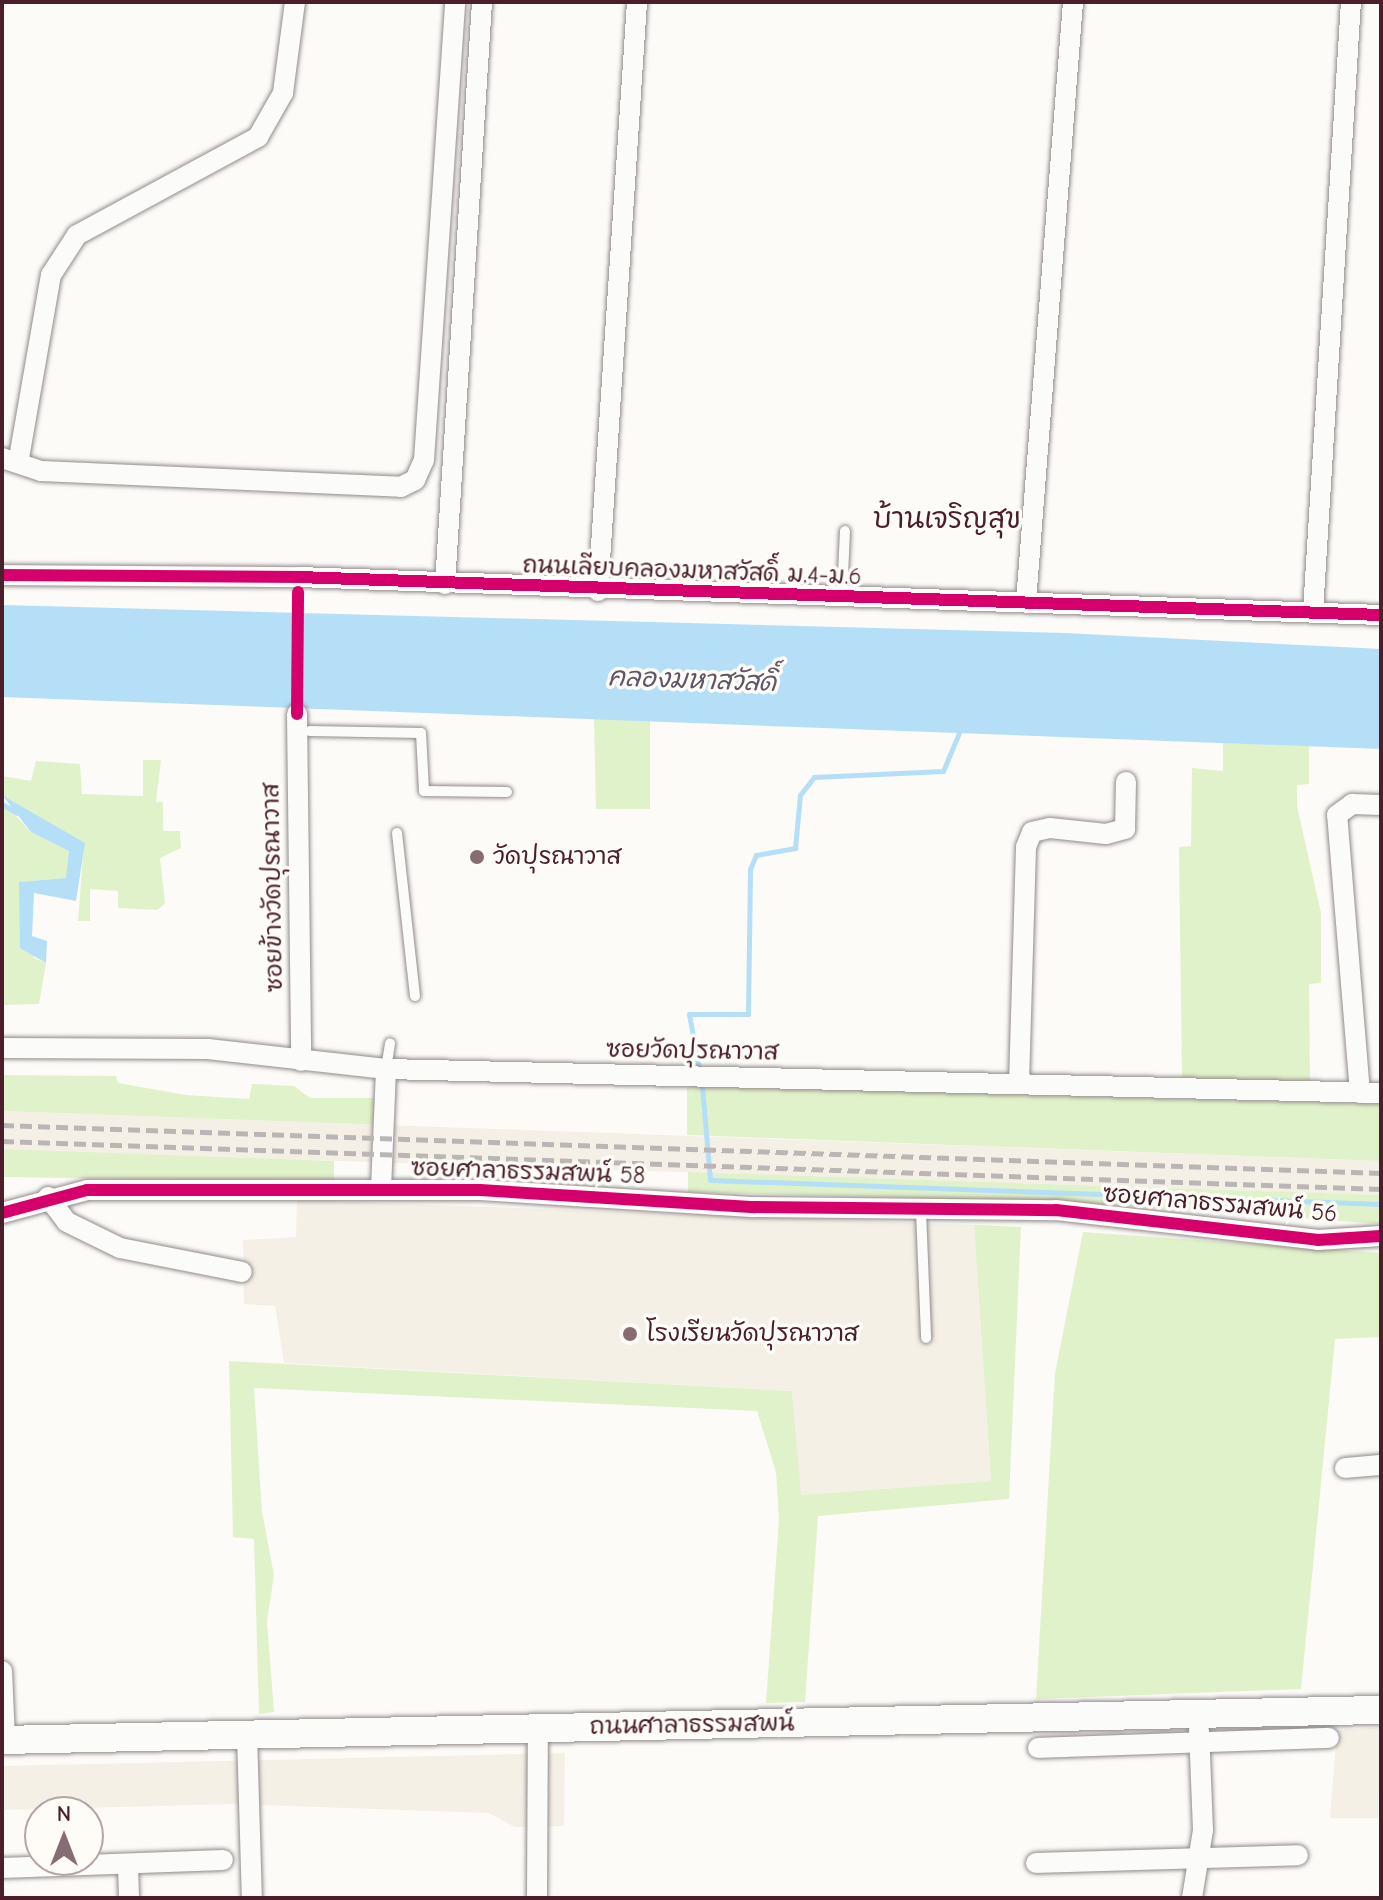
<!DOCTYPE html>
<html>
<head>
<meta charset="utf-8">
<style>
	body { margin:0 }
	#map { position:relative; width:1383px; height:1900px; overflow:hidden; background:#fcfbf8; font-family:"Comic Neue","Playpen Sans Thai",sans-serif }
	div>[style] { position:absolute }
	.built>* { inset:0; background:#f5f0e5 }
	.green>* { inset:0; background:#e0f2c9 }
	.water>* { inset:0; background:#b5dff7 }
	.stream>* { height:5px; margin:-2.5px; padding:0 2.5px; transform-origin:2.5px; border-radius:2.5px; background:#b5dff7 }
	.roads { filter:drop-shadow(0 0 2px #928a8b) drop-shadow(0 0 2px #928a8b) }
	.lane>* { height:10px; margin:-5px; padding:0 5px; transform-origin:5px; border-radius:5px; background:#fbfbf9 }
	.street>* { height:20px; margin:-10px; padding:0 10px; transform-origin:10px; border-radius:10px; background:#fbfbf9 }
	.secondary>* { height:28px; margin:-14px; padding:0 14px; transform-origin:14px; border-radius:14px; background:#fbfbf9 }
	.rail>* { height:5px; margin-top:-2.5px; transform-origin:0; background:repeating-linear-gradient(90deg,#bbb6b6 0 12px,transparent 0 18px) }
	.cycleway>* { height:12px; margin:-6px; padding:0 6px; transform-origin:6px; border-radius:6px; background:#d6006c }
	.dots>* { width:22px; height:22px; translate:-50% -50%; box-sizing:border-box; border:4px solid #fdfcf7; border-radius:50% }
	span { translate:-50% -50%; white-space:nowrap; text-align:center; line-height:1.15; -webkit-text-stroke:7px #fdfcf7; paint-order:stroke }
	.street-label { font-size:24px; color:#4a1f2b }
	.poi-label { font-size:24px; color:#4a1f2b }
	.left { translate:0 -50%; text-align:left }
	.water-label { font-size:26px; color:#615568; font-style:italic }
	.quarter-label { font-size:28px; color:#4a1f2b }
	.frame { position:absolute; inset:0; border:4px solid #4a1f2b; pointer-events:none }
	.north { position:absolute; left:24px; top:1796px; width:80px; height:80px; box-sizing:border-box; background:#fdfcf7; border:2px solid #b5a4a5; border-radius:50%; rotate:0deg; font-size:22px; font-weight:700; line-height:32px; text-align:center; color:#4a1f2b }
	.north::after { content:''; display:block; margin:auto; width:28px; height:36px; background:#886c73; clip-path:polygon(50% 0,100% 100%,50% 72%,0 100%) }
</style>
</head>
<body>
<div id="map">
	<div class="built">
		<i style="clip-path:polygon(2px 1111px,1381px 1161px,1381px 1195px,2px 1150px)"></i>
		<i style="clip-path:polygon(297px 1200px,974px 1225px,991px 1481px,800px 1495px,792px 1391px,284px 1363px,275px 1306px,244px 1304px,243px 1240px,296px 1237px)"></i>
		<i style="clip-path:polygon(1381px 1727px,1378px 1818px,1330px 1818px,1337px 1730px)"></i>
		<i style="clip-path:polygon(565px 1753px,564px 1826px,515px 1827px,489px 1813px,236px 1804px,2px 1810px,2px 1766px)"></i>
	</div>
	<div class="green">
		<i style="clip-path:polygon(594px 717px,650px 719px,650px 809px,596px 809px)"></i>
		<i style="clip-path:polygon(1223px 743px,1309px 746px,1309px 784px,1297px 785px,1297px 806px,1321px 913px,1321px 983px,1309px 984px,1310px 1085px,1182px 1081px,1179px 847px,1191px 846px,1192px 768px,1223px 771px)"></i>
		<i style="clip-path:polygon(143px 760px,161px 760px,156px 802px,163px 802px,163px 831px,180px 831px,181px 848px,160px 858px,165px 903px,158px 910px,118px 908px,118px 891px,90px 889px,90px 921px,78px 921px,84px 843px,2px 795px,2px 776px,31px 781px,36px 761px,80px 764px,82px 794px,143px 796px)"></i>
		<i style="clip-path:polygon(2px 801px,31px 832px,69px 851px,67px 878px,20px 882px,34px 958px,46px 963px,39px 1004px,4px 1005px,2px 1041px)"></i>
		<i style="clip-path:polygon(2px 1075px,116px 1076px,118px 1083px,186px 1095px,249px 1099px,252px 1084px,294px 1086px,310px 1098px,376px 1098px,384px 1125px,2px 1111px)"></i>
		<i style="clip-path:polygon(687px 1086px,1381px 1104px,1381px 1161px,687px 1135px)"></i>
		<i style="clip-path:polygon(2px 1149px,334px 1161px,334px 1182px,2px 1177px)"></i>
		<i style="clip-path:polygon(688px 1172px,1381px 1195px,1381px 1224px,1074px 1202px,688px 1192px)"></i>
		<i style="clip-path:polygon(974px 1225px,1021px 1227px,1009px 1499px,818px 1516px,805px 1702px,766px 1703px,779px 1520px,776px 1472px,757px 1411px,254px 1388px,262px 1512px,274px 1575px,267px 1621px,274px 1712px,259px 1714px,254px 1539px,233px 1537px,229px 1361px,792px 1391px,801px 1495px,991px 1481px)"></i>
		<i style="clip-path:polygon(1083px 1232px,1381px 1253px,1381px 1337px,1335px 1339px,1301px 1689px,1036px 1699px,1055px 1373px)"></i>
	</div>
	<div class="water">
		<i style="clip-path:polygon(2px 605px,1065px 633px,1381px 649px,1381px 749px,2px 697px)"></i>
		<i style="clip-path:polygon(2px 795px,85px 843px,76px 901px,34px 893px,32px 936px,47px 941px,46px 963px,20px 948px,19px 882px,66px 878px,69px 851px,31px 832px)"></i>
	</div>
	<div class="stream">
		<i style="left:2px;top:804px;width:17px;rotate:31deg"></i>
		<i style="left:699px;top:1069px;width:56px;rotate:-100.3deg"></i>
		<i style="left:689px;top:1014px;width:59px"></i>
		<i style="left:748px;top:1014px;width:145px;rotate:-89.2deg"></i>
		<i style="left:750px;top:869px;width:15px;rotate:-67deg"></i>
		<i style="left:756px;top:855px;width:40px;rotate:-10deg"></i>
		<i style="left:795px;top:848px;width:53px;rotate:-84.6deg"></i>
		<i style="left:800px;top:795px;width:23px;rotate:-52deg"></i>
		<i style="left:814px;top:777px;width:129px;rotate:-2.7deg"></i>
		<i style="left:943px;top:771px;width:47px;rotate:-67.3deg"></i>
		<i style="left:702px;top:1086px;width:94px;rotate:85.1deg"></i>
		<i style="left:710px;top:1180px;width:671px;rotate:2.05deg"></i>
	</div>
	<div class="roads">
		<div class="lane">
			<i style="left:842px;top:597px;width:66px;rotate:-87.4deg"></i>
			<i style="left:310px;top:731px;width:111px;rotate:1deg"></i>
			<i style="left:421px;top:733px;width:58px;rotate:87deg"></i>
			<i style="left:424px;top:791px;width:83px;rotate:0.7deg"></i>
			<i style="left:397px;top:833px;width:164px;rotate:83.7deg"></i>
			<i style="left:386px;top:1069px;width:26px;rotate:-81deg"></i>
			<i style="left:921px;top:1211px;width:127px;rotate:87.7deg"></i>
		</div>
		<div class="street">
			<i style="left:2px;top:458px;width:41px;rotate:18.4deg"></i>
			<i style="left:41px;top:471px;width:360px;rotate:2.5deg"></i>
			<i style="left:401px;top:487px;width:16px;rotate:-27deg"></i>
			<i style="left:415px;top:480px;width:22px;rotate:-66deg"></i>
			<i style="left:424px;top:460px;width:459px;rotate:-86.1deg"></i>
			<i style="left:19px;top:458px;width:186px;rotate:-80.1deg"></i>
			<i style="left:51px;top:275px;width:48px;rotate:-57deg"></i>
			<i style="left:77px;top:235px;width:206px;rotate:-28.4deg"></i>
			<i style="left:258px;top:137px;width:51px;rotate:-60.4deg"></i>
			<i style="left:283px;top:93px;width:92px;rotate:-82.5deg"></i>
			<i style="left:2px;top:575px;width:296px;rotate:0.4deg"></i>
			<i style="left:298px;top:577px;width:1084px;rotate:2.01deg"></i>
			<i style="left:445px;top:584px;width:583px;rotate:-86.36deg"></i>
			<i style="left:598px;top:591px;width:590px;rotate:-86.21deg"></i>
			<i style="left:1026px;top:602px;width:602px;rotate:-85.52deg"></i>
			<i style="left:1313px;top:612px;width:611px;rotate:-86.44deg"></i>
			<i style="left:297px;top:714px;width:347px;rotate:89.3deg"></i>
			<i style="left:2px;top:1048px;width:206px;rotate:0.3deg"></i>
			<i style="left:208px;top:1049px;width:179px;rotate:6.4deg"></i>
			<i style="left:386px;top:1069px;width:995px;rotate:1.38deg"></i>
			<i style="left:1019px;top:1083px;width:236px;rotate:-88.3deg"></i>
			<i style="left:1026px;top:847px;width:16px;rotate:-68deg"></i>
			<i style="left:1032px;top:832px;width:18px;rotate:-13deg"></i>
			<i style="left:1050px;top:828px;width:56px;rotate:6.1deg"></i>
			<i style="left:1106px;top:834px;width:20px;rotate:-15deg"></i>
			<i style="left:1125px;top:829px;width:47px;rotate:-88.8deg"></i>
			<i style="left:1360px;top:1093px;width:279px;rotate:-94.7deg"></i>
			<i style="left:1337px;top:815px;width:19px;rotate:-36deg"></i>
			<i style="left:1352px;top:804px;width:29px;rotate:2deg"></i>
			<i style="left:381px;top:1189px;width:120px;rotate:-87.6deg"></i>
			<i style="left:48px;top:1197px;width:31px;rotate:53deg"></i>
			<i style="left:67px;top:1222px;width:59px;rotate:26.1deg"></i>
			<i style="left:120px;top:1248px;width:124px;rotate:11.1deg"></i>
			<i style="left:2px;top:1213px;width:88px;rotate:-15.1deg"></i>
			<i style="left:87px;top:1190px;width:393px"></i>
			<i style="left:480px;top:1190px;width:275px;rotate:3.6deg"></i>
			<i style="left:754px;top:1207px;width:302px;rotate:0.6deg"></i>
			<i style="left:1056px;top:1210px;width:264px;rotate:6.5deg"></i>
			<i style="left:1318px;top:1240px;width:63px;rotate:-3.6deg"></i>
			<i style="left:1345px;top:1468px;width:36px;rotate:-5deg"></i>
			<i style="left:2px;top:1671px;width:69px;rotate:87.5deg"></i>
			<i style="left:247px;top:1734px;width:164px;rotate:88.3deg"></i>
			<i style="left:1038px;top:1748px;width:291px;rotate:-2deg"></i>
			<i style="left:1036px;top:1863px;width:262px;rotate:-1.7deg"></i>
			<i style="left:128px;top:1867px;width:31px;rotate:88deg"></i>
			<i style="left:2px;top:1868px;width:221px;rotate:-2.1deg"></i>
			<i style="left:537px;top:1898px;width:171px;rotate:-89.7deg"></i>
			<i style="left:1192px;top:1898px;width:69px;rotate:-80.8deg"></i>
			<i style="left:1203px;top:1830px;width:99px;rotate:-92.3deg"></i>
		</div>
		<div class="secondary">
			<i style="left:2px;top:1740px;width:1379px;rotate:-1.25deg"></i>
		</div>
	</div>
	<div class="rail">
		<i style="left:2px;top:1125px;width:1380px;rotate:1.99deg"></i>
		<i style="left:2px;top:1141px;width:1380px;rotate:1.99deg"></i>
	</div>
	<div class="cycleway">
		<i style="left:2px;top:575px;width:296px;rotate:0.4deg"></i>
		<i style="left:298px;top:577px;width:1084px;rotate:2.01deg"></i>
		<i style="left:297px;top:714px;width:122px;rotate:-89.5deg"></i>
		<i style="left:2px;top:1213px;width:88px;rotate:-15.1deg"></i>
		<i style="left:87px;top:1190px;width:393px"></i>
		<i style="left:480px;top:1190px;width:275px;rotate:3.6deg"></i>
		<i style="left:754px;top:1207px;width:302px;rotate:0.6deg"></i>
		<i style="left:1056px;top:1210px;width:264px;rotate:6.5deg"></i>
		<i style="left:1318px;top:1240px;width:63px;rotate:-3.6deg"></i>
	</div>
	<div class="dots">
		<i style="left:477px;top:857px;background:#886c73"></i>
		<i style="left:630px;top:1334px;background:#886c73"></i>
	</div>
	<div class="street-label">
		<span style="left:692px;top:571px;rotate:2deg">ถนนเลียบคลองมหาสวัสดิ์ ม.4-ม.6</span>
		<span style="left:273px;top:888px;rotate:-91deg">ซอยข้างวัดปุรณาวาส</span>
		<span style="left:692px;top:1051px;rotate:1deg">ซอยวัดปุรณาวาส</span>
		<span style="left:528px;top:1172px;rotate:2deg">ซอยศาลาธรรมสพน์ 58</span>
		<span style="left:1220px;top:1204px;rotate:5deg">ซอยศาลาธรรมสพน์ 56</span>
		<span style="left:692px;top:1725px;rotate:-1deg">ถนนศาลาธรรมสพน์</span>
	</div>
	<div class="poi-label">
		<span class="left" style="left:493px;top:857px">วัดปุรณาวาส</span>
		<span class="left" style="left:646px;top:1334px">โรงเรียนวัดปุรณาวาส</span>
	</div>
	<div class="water-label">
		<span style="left:692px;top:681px;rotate:2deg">คลองมหาสวัสดิ์</span>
	</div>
	<div class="quarter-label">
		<span style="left:947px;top:519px">บ้านเจริญสุข</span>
	</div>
	<div class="frame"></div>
	<div class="north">N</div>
</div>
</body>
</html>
